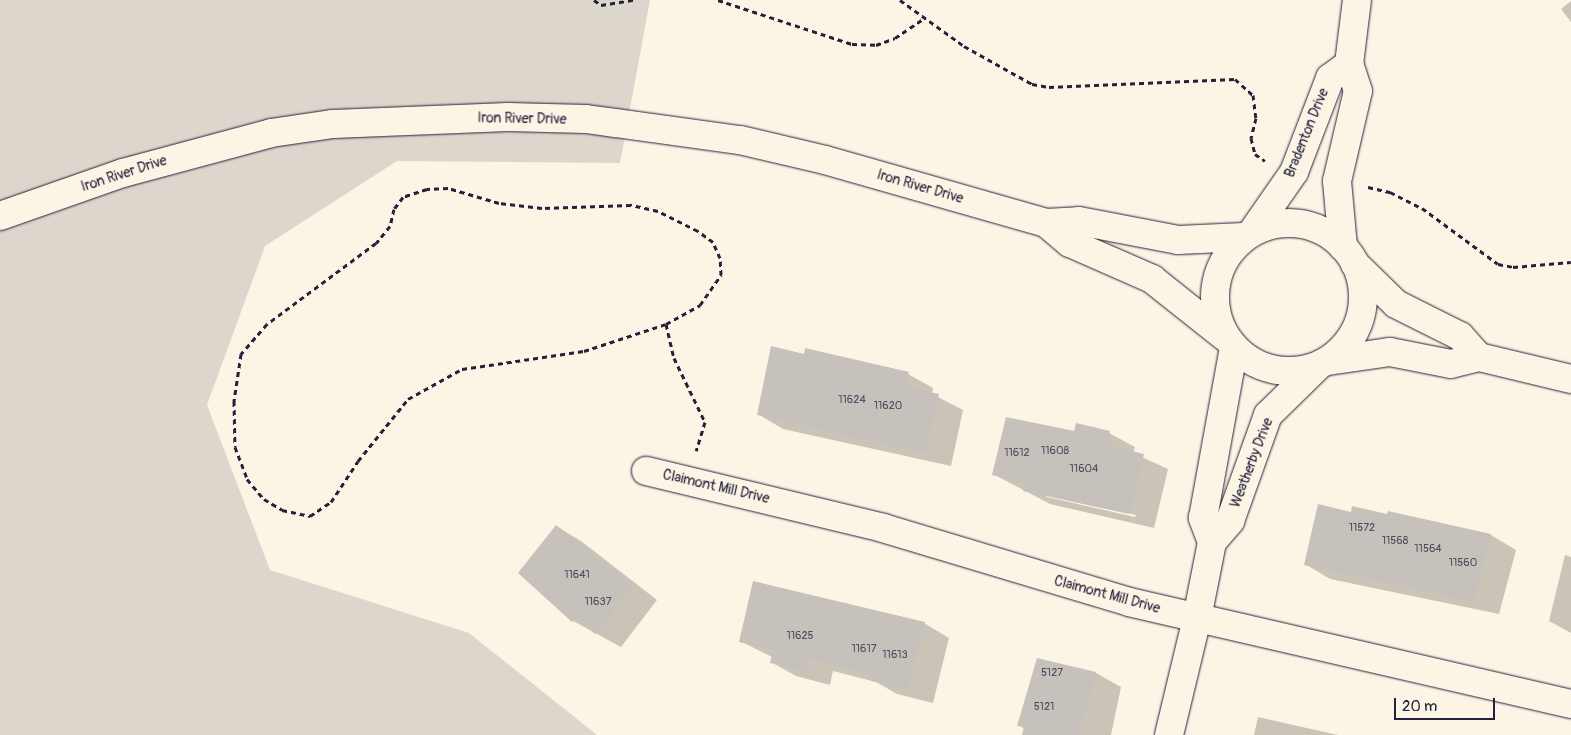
<!DOCTYPE html>
<html>
<head>
<meta charset="utf-8">
<style>
	body { margin:0 }
	#map { position:relative; width:1571px; height:735px; overflow:hidden; background:#fcf5e5; font-family:Pangolin,sans-serif }
	div>[style] { position:absolute }
	.green>* { inset:0; background:#dcd6cc }
	.shadow>* { inset:0; background:#0003 }
	.building>* { inset:0; background:#c6c1bb }
	.path>* { height:3px; margin-top:-1.5px; transform-origin:0; background:repeating-linear-gradient(90deg,#22223b 0 5px,transparent 0 9px) }
	.roads { filter:drop-shadow(0 0 1px #22223b) drop-shadow(0 0 1px #22223b) }
	.minor>* { height:28px; margin:-14px; padding:0 14px; transform-origin:14px; border-radius:14px; background:#fcf5e5 }
	.tertiary>* { height:28px; margin:-14px; padding:0 14px; transform-origin:14px; border-radius:14px; background:#fcf5e5 }
	.tertiary>.ring { margin:-14px; padding:0; box-sizing:content-box; background:none; border:28px solid #fcf5e5; border-radius:50% }
	span { translate:-50% -50%; white-space:nowrap; text-align:center; line-height:1.15; -webkit-text-stroke:4px #fcf5e5; paint-order:stroke }
	.number-label { font-size:11px; color:#4b4a5b }
	.number-label span { -webkit-text-stroke-width:0 }
	.street-label { font-size:14px; color:#22223b }
	.scale { position:absolute; left:1394px; top:698px; width:101px; height:22px; box-sizing:border-box; border:2px solid #22223b; border-top:0; padding-left:6px; font-size:15px; line-height:18px; white-space:nowrap; color:#22223b; -webkit-text-stroke:4px #fcf5e5; paint-order:stroke }
</style>
</head>
<body>
<div id="map">
	<div class="green">
		<i style="clip-path:polygon(0 0,650px 0,620px 163px,397px 161px,265px 246px,207px 405px,270px 570px,469px 633px,597px 735px,0 735px)"></i>
	</div>
	<div class="shadow">
		<i style="clip-path:polygon(1571px 1px,1571px 22px,1561px 9px)"></i>
		<i style="clip-path:polygon(805px 355px,908px 374px,933px 388px,932px 394px,963px 410px,951px 466px,783px 429px,758px 414px)"></i>
		<i style="clip-path:polygon(evenodd,1109px 433px,1135px 447px,1133px 453px,1168px 469px,1154px 528px,1050px 504px,993px 474px,1109px 433px,1044px 494px,1136px 515px,1135px 517px,1047px 497px,1044px 494px)"></i>
		<i style="clip-path:polygon(1352px 513px,1491px 535px,1516px 550px,1499px 614px,1330px 579px,1305px 564px)"></i>
		<i style="clip-path:polygon(556px 526px,581px 541px,657px 600px,621px 647px,573px 621px)"></i>
		<i style="clip-path:polygon(1565px 555px,1571px 557px,1571px 633px,1549px 621px)"></i>
		<i style="clip-path:polygon(924px 623px,949px 638px,933px 703px,897px 694px,876px 682px,833px 671px,830px 685px,796px 676px,771px 662px,772px 657px,740px 641px)"></i>
		<i style="clip-path:polygon(1038px 659px,1096px 673px,1121px 687px,1111px 735px,1023px 735px,1025px 729px,1019px 725px)"></i>
		<i style="clip-path:polygon(1258px 717px,1338px 735px,1254px 735px)"></i>
	</div>
	<div class="building">
		<i style="clip-path:polygon(771px 346px,804px 354px,805px 348px,909px 372px,905px 387px,939px 394px,926px 453px,757px 415px)"></i>
		<i style="clip-path:polygon(1006px 417px,1074px 431px,1076px 423px,1110px 431px,1107px 445px,1144px 454px,1129px 514px,1023px 491px,1025px 483px,992px 475px)"></i>
		<i style="clip-path:polygon(1318px 504px,1351px 512px,1352px 506px,1387px 514px,1388px 511px,1491px 534px,1474px 601px,1304px 565px)"></i>
		<i style="clip-path:polygon(556px 525px,633px 585px,595px 634px,575px 618px,572px 622px,518px 573px)"></i>
		<i style="clip-path:polygon(753px 581px,925px 622px,908px 690px,871px 681px,872px 674px,808px 658px,805px 671px,770px 663px,773px 650px,739px 642px)"></i>
		<i style="clip-path:polygon(1037px 658px,1096px 672px,1088px 708px,1084px 707px,1078px 735px,1022px 735px,1024px 727px,1017px 726px)"></i>
	</div>
	<div class="path">
		<i style="left:594px;top:0;width:9px;rotate:36deg"></i>
		<i style="left:601px;top:5px;width:33px;rotate:-9deg"></i>
		<i style="left:718px;top:0;width:141px;rotate:18.2deg"></i>
		<i style="left:852px;top:44px;width:24px;rotate:2deg"></i>
		<i style="left:876px;top:45px;width:20px;rotate:-20deg"></i>
		<i style="left:895px;top:38px;width:37px;rotate:-34deg"></i>
		<i style="left:900px;top:0;width:79px;rotate:35.7deg"></i>
		<i style="left:964px;top:46px;width:78px;rotate:29.2deg"></i>
		<i style="left:1032px;top:84px;width:17px;rotate:10deg"></i>
		<i style="left:1049px;top:87px;width:186px;rotate:-2.5deg"></i>
		<i style="left:1235px;top:79px;width:24px;rotate:42deg"></i>
		<i style="left:1253px;top:95px;width:23px;rotate:83deg"></i>
		<i style="left:1256px;top:118px;width:21px;rotate:104deg"></i>
		<i style="left:1251px;top:138px;width:16px;rotate:76deg"></i>
		<i style="left:1255px;top:154px;width:12px;rotate:35deg"></i>
		<i style="left:1368px;top:187px;width:23px;rotate:13deg"></i>
		<i style="left:1390px;top:192px;width:36px;rotate:27deg"></i>
		<i style="left:1422px;top:208px;width:94px;rotate:36.4deg"></i>
		<i style="left:1498px;top:264px;width:15px;rotate:11deg"></i>
		<i style="left:1513px;top:267px;width:58px;rotate:-4.9deg"></i>
		<i style="left:666px;top:324px;width:39px;rotate:-29deg"></i>
		<i style="left:700px;top:305px;width:37px;rotate:-55deg"></i>
		<i style="left:721px;top:275px;width:17px;rotate:-93deg"></i>
		<i style="left:720px;top:258px;width:17px;rotate:-114deg"></i>
		<i style="left:713px;top:242px;width:19px;rotate:-144deg"></i>
		<i style="left:698px;top:231px;width:45px;rotate:-153.4deg"></i>
		<i style="left:658px;top:211px;width:28px;rotate:-167deg"></i>
		<i style="left:631px;top:205px;width:89px;rotate:178.1deg"></i>
		<i style="left:542px;top:208px;width:43px;rotate:-173.4deg"></i>
		<i style="left:499px;top:203px;width:53px;rotate:-163.6deg"></i>
		<i style="left:448px;top:188px;width:21px;rotate:177deg"></i>
		<i style="left:427px;top:189px;width:25px;rotate:162deg"></i>
		<i style="left:403px;top:197px;width:15px;rotate:127deg"></i>
		<i style="left:394px;top:209px;width:17px;rotate:103deg"></i>
		<i style="left:390px;top:226px;width:22px;rotate:129deg"></i>
		<i style="left:376px;top:243px;width:136px;rotate:143.4deg"></i>
		<i style="left:267px;top:324px;width:40px;rotate:131deg"></i>
		<i style="left:241px;top:354px;width:48px;rotate:98.5deg"></i>
		<i style="left:234px;top:401px;width:46px;rotate:88.8deg"></i>
		<i style="left:235px;top:447px;width:34px;rotate:69deg"></i>
		<i style="left:247px;top:479px;width:26px;rotate:50deg"></i>
		<i style="left:264px;top:499px;width:21px;rotate:31deg"></i>
		<i style="left:282px;top:510px;width:29px;rotate:12deg"></i>
		<i style="left:310px;top:516px;width:25px;rotate:-34deg"></i>
		<i style="left:331px;top:502px;width:49px;rotate:-56.6deg"></i>
		<i style="left:358px;top:461px;width:80px;rotate:-51.1deg"></i>
		<i style="left:408px;top:399px;width:62px;rotate:-29.1deg"></i>
		<i style="left:462px;top:369px;width:123px;rotate:-8.4deg"></i>
		<i style="left:584px;top:351px;width:86px;rotate:-18.2deg"></i>
		<i style="left:666px;top:324px;width:35px;rotate:77deg"></i>
		<i style="left:674px;top:358px;width:71px;rotate:64.2deg"></i>
		<i style="left:705px;top:422px;width:30px;rotate:107deg"></i>
	</div>
	<div class="roads">
		<div class="minor">
			<i style="left:1253px;top:231px;width:72px;rotate:-55.2deg"></i>
			<i style="left:1294px;top:172px;width:101px;rotate:-69deg"></i>
			<i style="left:1330px;top:78px;width:24px;rotate:-36deg"></i>
			<i style="left:1343px;top:247px;width:66px;rotate:-95.2deg"></i>
			<i style="left:1337px;top:181px;width:92px;rotate:-76.9deg"></i>
			<i style="left:1358px;top:91px;width:28px;rotate:-108deg"></i>
			<i style="left:1349px;top:64px;width:64px;rotate:-82.9deg"></i>
			<i style="left:646px;top:471px;width:244px;rotate:13.5deg"></i>
			<i style="left:883px;top:528px;width:257px;rotate:16.7deg"></i>
			<i style="left:1129px;top:602px;width:454px;rotate:13deg"></i>
			<i style="left:1212px;top:542px;width:26px;rotate:-111deg"></i>
			<i style="left:1203px;top:518px;width:173px;rotate:-79.7deg"></i>
			<i style="left:1169px;top:735px;width:120px;rotate:-76.5deg"></i>
			<i style="left:1197px;top:618px;width:77px;rotate:-78.8deg"></i>
			<i style="left:1212px;top:542px;width:28px;rotate:-49deg"></i>
			<i style="left:1230px;top:521px;width:113px;rotate:-70.3deg"></i>
			<i style="left:1268px;top:415px;width:70px;rotate:-44.4deg"></i>
		</div>
		<div class="tertiary">
			<i style="left:0;top:216px;width:130px;rotate:-19.3deg"></i>
			<i style="left:123px;top:173px;width:153px;rotate:-15.1deg"></i>
			<i style="left:271px;top:133px;width:63px;rotate:-8.3deg"></i>
			<i style="left:333px;top:124px;width:175px;rotate:-2.3deg"></i>
			<i style="left:508px;top:117px;width:78px;rotate:1.5deg"></i>
			<i style="left:586px;top:119px;width:155px;rotate:7.8deg"></i>
			<i style="left:740px;top:140px;width:87px;rotate:13.2deg"></i>
			<i style="left:825px;top:160px;width:230px;rotate:15.9deg"></i>
			<i style="left:1046px;top:223px;width:33px;rotate:-3deg"></i>
			<i style="left:1079px;top:221px;width:101px;rotate:10.9deg"></i>
			<i style="left:1178px;top:240px;width:66px;rotate:-2.6deg"></i>
			<i class="ring" style="left:1215px;top:223px;width:120px;height:120px"></i>
			<i style="left:1046px;top:223px;width:31px;rotate:40deg"></i>
			<i style="left:1070px;top:243px;width:90px;rotate:23.7deg"></i>
			<i style="left:1152px;top:279px;width:93px;rotate:38.5deg"></i>
			<i style="left:1355px;top:264px;width:57px;rotate:44.3deg"></i>
			<i style="left:1396px;top:304px;width:72px;rotate:26.6deg"></i>
			<i style="left:1460px;top:336px;width:28px;rotate:48deg"></i>
			<i style="left:1328px;top:361px;width:63px;rotate:-8.3deg"></i>
			<i style="left:1390px;top:352px;width:62px;rotate:11.1deg"></i>
			<i style="left:1451px;top:364px;width:29px;rotate:-14deg"></i>
			<i style="left:1479px;top:357px;width:95px;rotate:13.4deg"></i>
		</div>
	</div>
	<div class="number-label">
		<span style="left:852px;top:400px">11624</span>
		<span style="left:888px;top:406px">11620</span>
		<span style="left:1055px;top:451px">11608</span>
		<span style="left:1017px;top:453px">11612</span>
		<span style="left:1084px;top:469px">11604</span>
		<span style="left:1362px;top:528px">11572</span>
		<span style="left:1395px;top:541px">11568</span>
		<span style="left:1428px;top:549px">11564</span>
		<span style="left:1463px;top:563px">11560</span>
		<span style="left:577px;top:575px">11641</span>
		<span style="left:598px;top:602px">11637</span>
		<span style="left:800px;top:636px">11625</span>
		<span style="left:864px;top:649px">11617</span>
		<span style="left:895px;top:655px">11613</span>
		<span style="left:1052px;top:673px">5127</span>
		<span style="left:1044px;top:707px">5121</span>
	</div>
	<div class="street-label">
		<span style="left:522px;top:119px;rotate:1deg">Iron River Drive</span>
		<span style="left:1307px;top:133px;rotate:-68deg">Bradenton Drive</span>
		<span style="left:124px;top:174px;rotate:-18deg">Iron River Drive</span>
		<span style="left:920px;top:187px;rotate:16deg">Iron River Drive</span>
		<span style="left:1252px;top:463px;rotate:-69deg">Weatherby Drive</span>
		<span style="left:716px;top:487px;rotate:13deg">Claimont Mill Drive</span>
		<span style="left:1107px;top:595px;rotate:15deg">Claimont Mill Drive</span>
	</div>
	<div class="scale">20 m</div>
</div>
</body>
</html>
